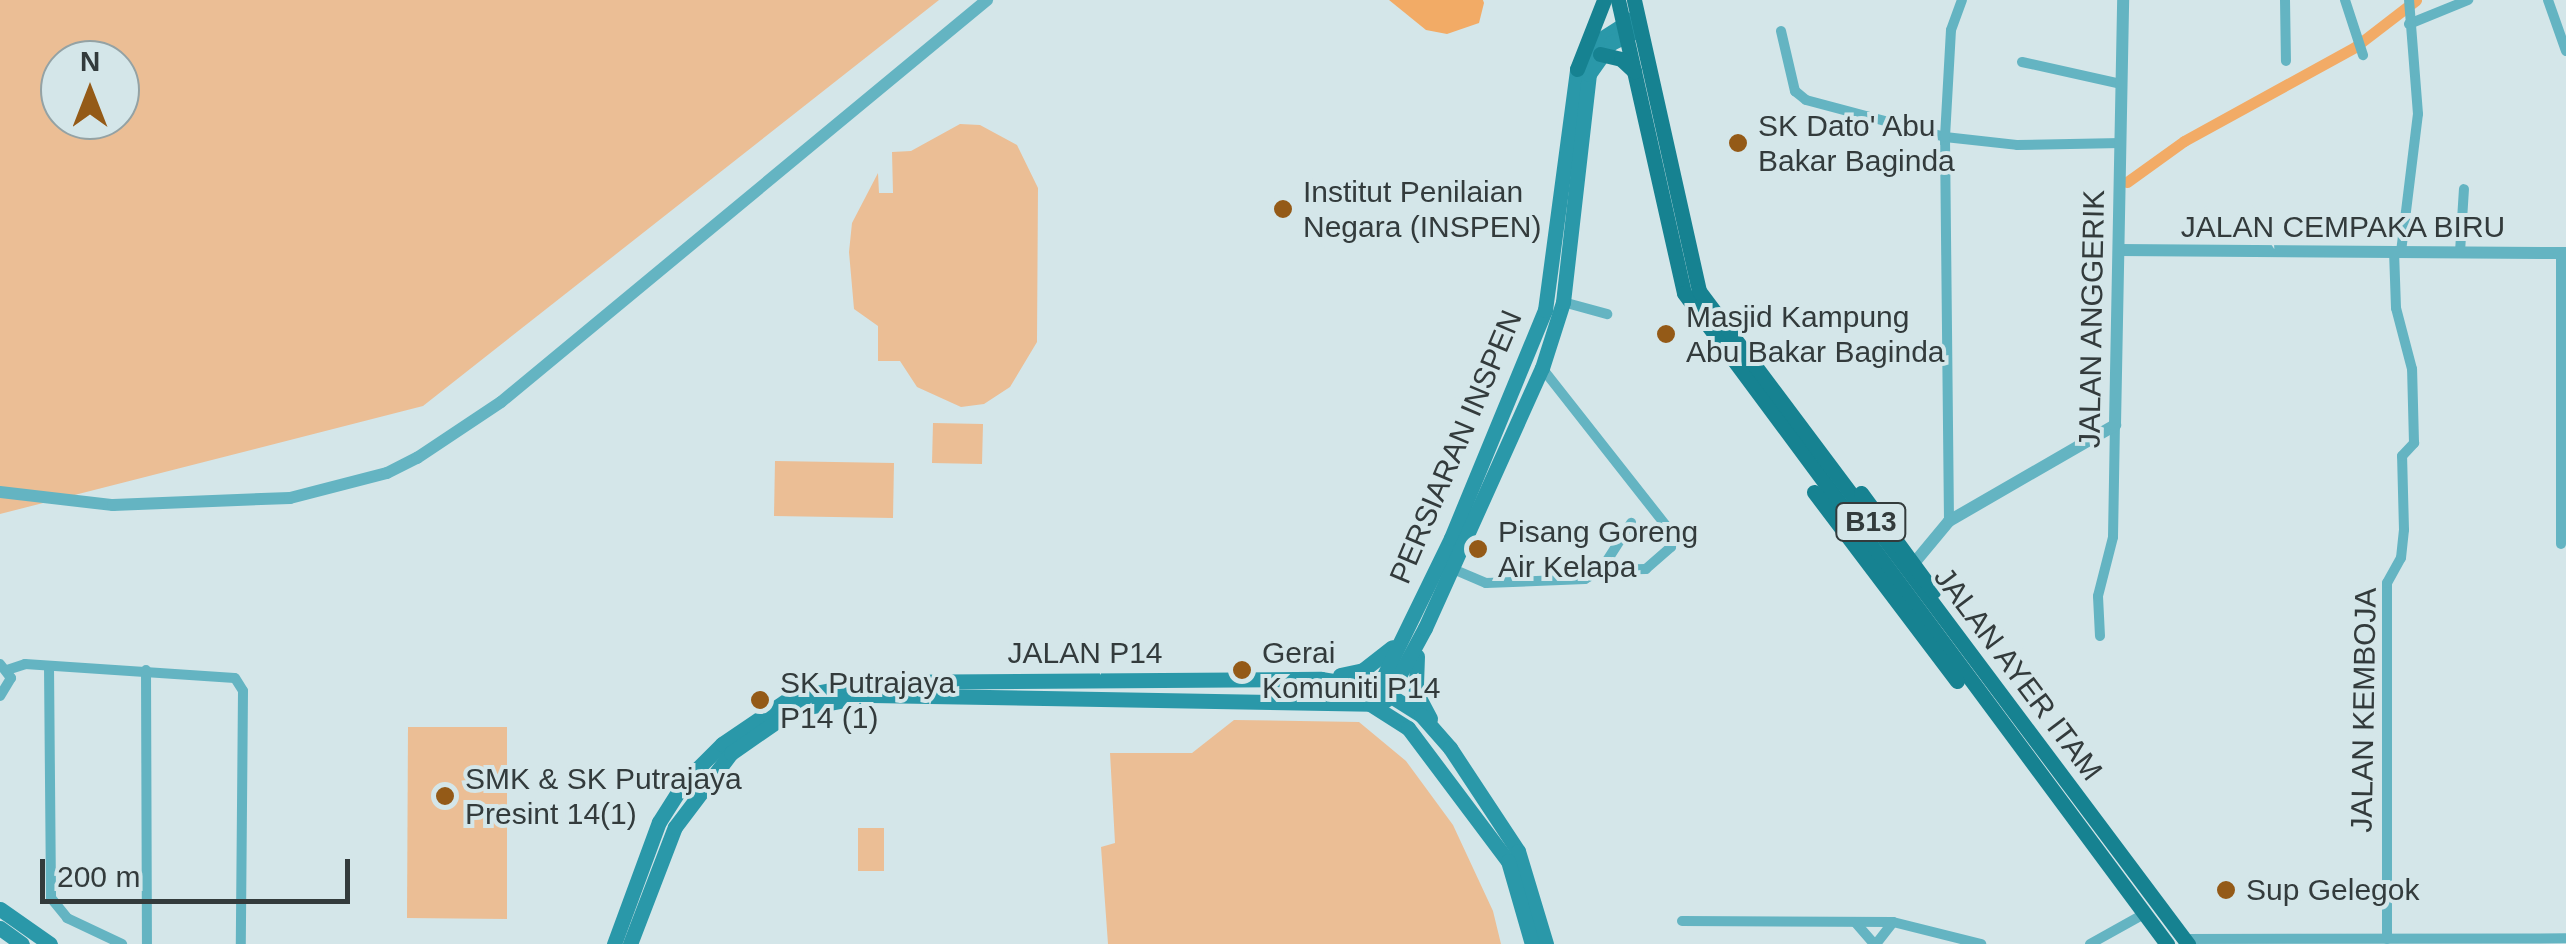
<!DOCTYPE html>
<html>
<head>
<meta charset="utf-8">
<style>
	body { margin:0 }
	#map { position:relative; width:2566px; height:944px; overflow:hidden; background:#d4e6e9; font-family:Arial,sans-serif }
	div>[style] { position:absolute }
	.green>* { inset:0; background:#ebbe95 }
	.water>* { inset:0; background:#f2ab66 }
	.canal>* { height:11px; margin:-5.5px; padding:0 5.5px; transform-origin:5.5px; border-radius:5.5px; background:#f2ab66 }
	.minor>* { height:10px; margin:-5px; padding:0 5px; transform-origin:5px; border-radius:5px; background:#64b4c2 }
	.tertiary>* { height:12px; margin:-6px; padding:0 6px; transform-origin:6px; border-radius:6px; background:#64b4c2 }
	.secondary>* { height:15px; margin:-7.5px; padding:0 7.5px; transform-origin:7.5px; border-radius:7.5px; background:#2a98a9 }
	.primary>* { height:15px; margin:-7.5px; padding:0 7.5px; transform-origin:7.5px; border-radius:7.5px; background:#168291 }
	.dots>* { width:28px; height:28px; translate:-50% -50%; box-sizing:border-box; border:5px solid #d4e6e9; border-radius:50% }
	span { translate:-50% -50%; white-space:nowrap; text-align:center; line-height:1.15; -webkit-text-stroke:8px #d4e6e9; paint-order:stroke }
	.shield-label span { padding:2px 8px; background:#d4e6e9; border:2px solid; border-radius:8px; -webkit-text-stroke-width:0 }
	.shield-label { font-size:28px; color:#333b3c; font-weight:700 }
	.poi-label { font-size:30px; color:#333b3c }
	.left { translate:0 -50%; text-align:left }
	.street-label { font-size:30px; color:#333b3c }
	.north { position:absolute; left:40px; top:40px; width:100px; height:100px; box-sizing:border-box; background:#d4e6e9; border:2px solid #94a2a4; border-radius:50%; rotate:0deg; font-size:28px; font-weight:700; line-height:40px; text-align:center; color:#333b3c }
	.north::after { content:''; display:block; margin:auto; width:35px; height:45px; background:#945a17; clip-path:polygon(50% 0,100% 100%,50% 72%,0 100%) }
	.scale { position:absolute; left:40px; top:859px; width:310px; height:45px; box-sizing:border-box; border:5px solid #333b3c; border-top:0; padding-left:12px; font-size:30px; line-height:35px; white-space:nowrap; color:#333b3c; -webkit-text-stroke:8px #d4e6e9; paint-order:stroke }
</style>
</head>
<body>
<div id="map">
	<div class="green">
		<i style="clip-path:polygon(evenodd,0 0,939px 0,423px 406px,0 514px,0 0,60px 60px,120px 60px,120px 120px,60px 120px,60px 60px)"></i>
		<i style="clip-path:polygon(960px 124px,980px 125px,1017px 145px,1038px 188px,1037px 342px,1010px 387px,984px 404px,961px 407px,917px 387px,900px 361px,878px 361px,878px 326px,854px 309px,849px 252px,852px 223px,878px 173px,879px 193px,893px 193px,892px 152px,911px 151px)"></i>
		<i style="clip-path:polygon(933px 423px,983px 424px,982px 464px,932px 463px)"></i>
		<i style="clip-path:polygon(775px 461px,894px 463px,893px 518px,774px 516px)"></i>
		<i style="clip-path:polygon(1234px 720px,1359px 722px,1406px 761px,1453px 825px,1493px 911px,1501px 944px,1108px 944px,1101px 847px,1115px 843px,1110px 753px,1192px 753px)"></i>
		<i style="clip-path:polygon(408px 727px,507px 727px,507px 919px,407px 918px)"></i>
		<i style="clip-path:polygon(858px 828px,884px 828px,884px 871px,858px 871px)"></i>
	</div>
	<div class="water">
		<i style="clip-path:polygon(1389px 0,1483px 0,1484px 3px,1479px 23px,1447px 34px,1426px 30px)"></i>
	</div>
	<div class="canal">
		<i style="left:2127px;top:182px;width:70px;rotate:-35.7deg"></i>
		<i style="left:2184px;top:141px;width:195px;rotate:-28.8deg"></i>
		<i style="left:2355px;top:47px;width:77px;rotate:-37.6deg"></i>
	</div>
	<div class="minor">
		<i style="left:2285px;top:0;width:61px;rotate:89.1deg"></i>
		<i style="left:2345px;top:0;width:58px;rotate:71.9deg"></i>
		<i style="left:2548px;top:0;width:54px;rotate:70.6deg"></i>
		<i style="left:2409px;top:24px;width:64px;rotate:-22.1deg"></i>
		<i style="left:1781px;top:31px;width:62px;rotate:76.9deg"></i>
		<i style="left:1795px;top:91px;width:14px;rotate:39deg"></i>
		<i style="left:1806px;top:100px;width:144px;rotate:14.9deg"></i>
		<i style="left:1945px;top:137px;width:72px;rotate:6.3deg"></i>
		<i style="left:2017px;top:145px;width:104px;rotate:-1.1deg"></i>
		<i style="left:2022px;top:62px;width:101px;rotate:12.5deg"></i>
		<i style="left:2401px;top:252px;width:139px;rotate:-83deg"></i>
		<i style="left:2418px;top:114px;width:114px;rotate:-94.5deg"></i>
		<i style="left:2460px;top:252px;width:63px;rotate:-86.4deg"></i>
		<i style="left:1563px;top:302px;width:46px;rotate:15.3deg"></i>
		<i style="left:1542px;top:368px;width:210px;rotate:51.8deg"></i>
		<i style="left:1672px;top:533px;width:14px;rotate:94deg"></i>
		<i style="left:1671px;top:547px;width:33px;rotate:139deg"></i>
		<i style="left:1646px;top:569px;width:45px;rotate:178.7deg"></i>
		<i style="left:1949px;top:521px;width:384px;rotate:-90.6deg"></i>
		<i style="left:1945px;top:137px;width:107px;rotate:-86.8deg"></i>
		<i style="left:1951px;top:30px;width:32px;rotate:-70deg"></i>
		<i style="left:2561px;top:544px;width:291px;rotate:-90deg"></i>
		<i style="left:1453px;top:569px;width:36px;rotate:23deg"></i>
		<i style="left:1486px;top:583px;width:99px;rotate:-2.3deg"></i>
		<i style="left:1585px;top:579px;width:18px;rotate:-29deg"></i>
		<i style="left:1601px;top:570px;width:56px;rotate:-57.4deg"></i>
		<i style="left:2100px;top:636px;width:40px;rotate:-92.9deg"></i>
		<i style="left:2098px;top:596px;width:61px;rotate:-75.7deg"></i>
		<i style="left:2113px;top:537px;width:112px;rotate:-89deg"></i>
		<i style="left:0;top:664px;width:18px;rotate:52deg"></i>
		<i style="left:11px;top:678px;width:21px;rotate:121deg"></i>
		<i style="left:49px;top:666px;width:232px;rotate:89.5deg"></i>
		<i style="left:51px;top:898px;width:26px;rotate:51deg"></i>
		<i style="left:67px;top:918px;width:61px;rotate:25.3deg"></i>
		<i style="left:7px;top:670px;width:19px;rotate:-18deg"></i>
		<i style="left:25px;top:664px;width:210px;rotate:3.8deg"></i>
		<i style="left:235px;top:678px;width:15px;rotate:58deg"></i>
		<i style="left:243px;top:691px;width:253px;rotate:90.5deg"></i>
		<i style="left:146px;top:670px;width:274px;rotate:89.8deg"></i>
		<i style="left:1682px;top:921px;width:211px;rotate:0.3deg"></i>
		<i style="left:1893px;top:922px;width:91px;rotate:14deg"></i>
		<i style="left:1855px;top:922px;width:29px;rotate:49deg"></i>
		<i style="left:2184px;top:939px;width:382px;rotate:-0.1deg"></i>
		<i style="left:2387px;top:939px;width:356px;rotate:-90deg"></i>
		<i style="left:2387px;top:583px;width:29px;rotate:-61deg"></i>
		<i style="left:2401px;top:558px;width:28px;rotate:-84deg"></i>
		<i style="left:2404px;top:530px;width:74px;rotate:-91.5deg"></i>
		<i style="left:2402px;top:456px;width:18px;rotate:-47deg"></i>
		<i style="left:2414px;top:443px;width:74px;rotate:-91.5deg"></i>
		<i style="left:2412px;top:369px;width:63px;rotate:-104.7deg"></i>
		<i style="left:2396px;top:308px;width:56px;rotate:-92deg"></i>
		<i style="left:1876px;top:944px;width:28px;rotate:-52deg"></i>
		<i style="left:2090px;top:944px;width:62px;rotate:-29.1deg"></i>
	</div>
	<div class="tertiary">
		<i style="left:2119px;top:250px;width:447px;rotate:0.4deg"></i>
		<i style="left:0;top:492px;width:114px;rotate:6.6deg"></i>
		<i style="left:113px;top:505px;width:177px;rotate:-2.3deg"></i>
		<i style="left:290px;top:498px;width:100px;rotate:-14.5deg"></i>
		<i style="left:387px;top:473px;width:34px;rotate:-27deg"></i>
		<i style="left:417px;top:458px;width:101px;rotate:-33.7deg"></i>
		<i style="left:501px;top:402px;width:631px;rotate:-39.6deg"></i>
		<i style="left:1915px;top:562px;width:53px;rotate:-50.3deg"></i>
		<i style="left:1949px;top:521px;width:192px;rotate:-30deg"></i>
		<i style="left:2115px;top:425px;width:425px;rotate:-88.9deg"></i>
	</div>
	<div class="secondary">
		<i style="left:1417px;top:656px;width:36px;rotate:92deg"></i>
		<i style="left:1416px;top:692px;width:30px;rotate:62deg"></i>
		<i style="left:1340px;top:675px;width:24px;rotate:-12deg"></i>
		<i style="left:1363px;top:670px;width:37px;rotate:-38deg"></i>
		<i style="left:1374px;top:696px;width:176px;rotate:-64deg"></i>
		<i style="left:1451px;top:538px;width:247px;rotate:-67.6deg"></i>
		<i style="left:1545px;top:310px;width:243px;rotate:-82.4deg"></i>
		<i style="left:1577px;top:69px;width:30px;rotate:-57deg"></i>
		<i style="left:1593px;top:44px;width:52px;rotate:-32.5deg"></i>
		<i style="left:1386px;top:700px;width:82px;rotate:-61.6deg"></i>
		<i style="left:1425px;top:628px;width:285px;rotate:-65.8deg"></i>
		<i style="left:1542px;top:368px;width:69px;rotate:-72.3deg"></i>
		<i style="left:1563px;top:302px;width:229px;rotate:-83.5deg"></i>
		<i style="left:1589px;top:74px;width:38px;rotate:-55deg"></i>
		<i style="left:1611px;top:43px;width:28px;rotate:-26deg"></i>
		<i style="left:0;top:909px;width:61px;rotate:35deg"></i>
		<i style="left:0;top:928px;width:27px;rotate:36deg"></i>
		<i style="left:614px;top:944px;width:130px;rotate:-69.8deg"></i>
		<i style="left:659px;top:822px;width:49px;rotate:-57.6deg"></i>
		<i style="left:685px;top:781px;width:52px;rotate:-45deg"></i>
		<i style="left:722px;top:744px;width:82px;rotate:-34.1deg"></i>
		<i style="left:790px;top:698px;width:83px;rotate:-11.2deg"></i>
		<i style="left:871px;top:682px;width:450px;rotate:-0.4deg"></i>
		<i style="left:1321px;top:679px;width:58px;rotate:9deg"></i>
		<i style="left:1378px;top:688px;width:51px;rotate:32.1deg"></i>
		<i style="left:1421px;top:715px;width:44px;rotate:48.7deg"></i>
		<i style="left:1450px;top:748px;width:123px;rotate:56.6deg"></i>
		<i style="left:1518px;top:851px;width:97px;rotate:73.2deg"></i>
		<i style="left:630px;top:944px;width:125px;rotate:-69deg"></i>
		<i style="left:675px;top:827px;width:93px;rotate:-52.9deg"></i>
		<i style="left:731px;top:753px;width:75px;rotate:-34.7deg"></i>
		<i style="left:793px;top:710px;width:79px;rotate:-10.9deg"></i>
		<i style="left:871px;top:695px;width:499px;rotate:1deg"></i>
		<i style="left:1370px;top:704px;width:45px;rotate:32.3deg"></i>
		<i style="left:1408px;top:728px;width:166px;rotate:53.1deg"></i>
		<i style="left:1508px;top:861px;width:86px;rotate:73.9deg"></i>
	</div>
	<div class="primary">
		<i style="left:1618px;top:0;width:300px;rotate:77.3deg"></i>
		<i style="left:1684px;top:293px;width:811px;rotate:53.43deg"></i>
		<i style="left:1634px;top:0;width:298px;rotate:77.4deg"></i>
		<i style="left:1699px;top:291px;width:816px;rotate:53.17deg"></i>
		<i style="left:1600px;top:54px;width:22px;rotate:13deg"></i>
		<i style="left:1621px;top:59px;width:18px;rotate:43deg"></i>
		<i style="left:1577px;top:69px;width:74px;rotate:-68.6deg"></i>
		<i style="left:1814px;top:492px;width:237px;rotate:52.9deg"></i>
		<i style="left:1861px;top:493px;width:122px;rotate:53.7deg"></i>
	</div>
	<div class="dots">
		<i style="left:1738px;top:143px;background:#945a17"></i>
		<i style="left:1283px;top:209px;background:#945a17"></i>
		<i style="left:1666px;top:334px;background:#945a17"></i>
		<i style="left:1478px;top:549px;background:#945a17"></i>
		<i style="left:1242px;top:670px;background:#945a17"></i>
		<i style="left:760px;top:700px;background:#945a17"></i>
		<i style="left:445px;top:796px;background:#945a17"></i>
		<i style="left:2226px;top:890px;background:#945a17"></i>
	</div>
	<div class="shield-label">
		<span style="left:1871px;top:522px">B13</span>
	</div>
	<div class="poi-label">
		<span class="left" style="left:1758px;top:143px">SK Dato' Abu<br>Bakar Baginda</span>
		<span class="left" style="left:1303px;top:209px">Institut Penilaian<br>Negara (INSPEN)</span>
		<span class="left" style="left:1686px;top:334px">Masjid Kampung<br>Abu Bakar Baginda</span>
		<span class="left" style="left:1498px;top:549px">Pisang Goreng<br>Air Kelapa</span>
		<span class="left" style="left:1262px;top:670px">Gerai<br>Komuniti P14</span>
		<span class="left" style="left:780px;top:700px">SK Putrajaya<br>P14 (1)</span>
		<span class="left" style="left:465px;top:796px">SMK &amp; SK Putrajaya<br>Presint 14(1)</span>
		<span class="left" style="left:2246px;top:890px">Sup Gelegok</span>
	</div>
	<div class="street-label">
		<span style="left:2343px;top:227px">JALAN CEMPAKA BIRU</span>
		<span style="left:2092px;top:319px;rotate:-89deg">JALAN ANGGERIK</span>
		<span style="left:1456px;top:447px;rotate:-67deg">PERSIARAN INSPEN</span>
		<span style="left:1085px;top:653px">JALAN P14</span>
		<span style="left:2018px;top:674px;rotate:53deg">JALAN AYER ITAM</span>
		<span style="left:2364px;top:710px;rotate:-89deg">JALAN KEMBOJA</span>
	</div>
	<div class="north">N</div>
	<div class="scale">200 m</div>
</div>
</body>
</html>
